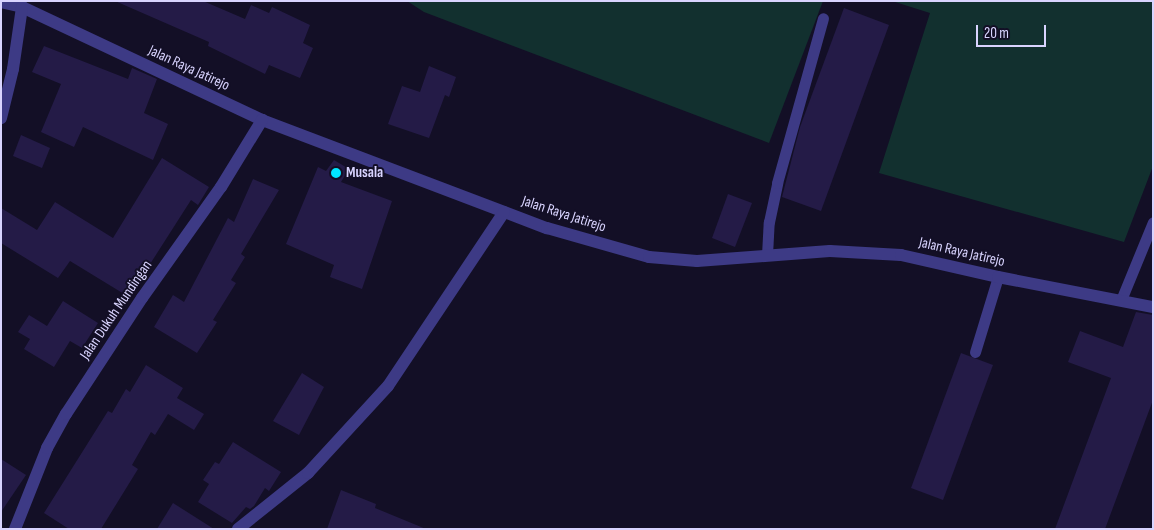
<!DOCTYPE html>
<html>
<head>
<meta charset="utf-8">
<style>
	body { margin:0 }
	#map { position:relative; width:1154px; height:530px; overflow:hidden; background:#130f26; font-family:"Sofia Sans Condensed",sans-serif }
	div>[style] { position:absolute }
	.green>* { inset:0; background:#12302f }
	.building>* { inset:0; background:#241b47 }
	.service>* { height:11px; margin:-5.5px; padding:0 5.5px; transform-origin:5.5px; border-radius:5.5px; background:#3d3a85 }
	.minor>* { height:12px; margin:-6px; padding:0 6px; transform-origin:6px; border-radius:6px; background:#3d3a85 }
	.dots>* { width:14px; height:14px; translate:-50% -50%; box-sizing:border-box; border:2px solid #130f26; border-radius:50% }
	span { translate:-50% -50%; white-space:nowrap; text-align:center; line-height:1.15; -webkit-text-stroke:4px #130f26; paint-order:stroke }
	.street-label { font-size:15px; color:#d9d4ff }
	.poi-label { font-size:15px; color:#d9d4ff; font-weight:700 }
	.left { translate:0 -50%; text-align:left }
	.frame { position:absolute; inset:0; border:2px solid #d9d4ff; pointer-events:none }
	.scale { position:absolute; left:976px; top:25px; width:70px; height:22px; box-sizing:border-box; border:2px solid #d9d4ff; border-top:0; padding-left:6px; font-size:15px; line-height:18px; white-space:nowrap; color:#d9d4ff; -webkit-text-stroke:4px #130f26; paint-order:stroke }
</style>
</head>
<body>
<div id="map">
	<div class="green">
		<i style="clip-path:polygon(407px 1px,823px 1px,769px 143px,424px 12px)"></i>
		<i style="clip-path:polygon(892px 1px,1153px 1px,1153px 166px,1124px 242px,879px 173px,930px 13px)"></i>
	</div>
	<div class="building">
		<i style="clip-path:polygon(115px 1px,203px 1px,245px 19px,251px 5px,269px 13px,272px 7px,310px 25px,303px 43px,313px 48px,300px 78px,269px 65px,265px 74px,208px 46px,209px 42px)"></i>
		<i style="clip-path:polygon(844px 8px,889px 25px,821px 211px,782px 197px,800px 127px)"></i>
		<i style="clip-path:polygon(44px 46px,128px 79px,132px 68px,157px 79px,144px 113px,168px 124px,153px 160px,83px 127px,74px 147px,41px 132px,61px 84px,32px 72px)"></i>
		<i style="clip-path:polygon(429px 66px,456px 77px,449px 97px,445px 95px,429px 138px,388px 124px,402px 86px,420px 92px)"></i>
		<i style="clip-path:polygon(21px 135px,50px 148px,42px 168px,13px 156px)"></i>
		<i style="clip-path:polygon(162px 158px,209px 187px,198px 205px,191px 200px,129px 297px,70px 261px,58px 278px,1px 243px,1px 208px,37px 230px,55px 202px,113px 238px)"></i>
		<i style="clip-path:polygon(334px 160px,349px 169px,341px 182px,392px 201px,362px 289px,330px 277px,334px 265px,286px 244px,318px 167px,326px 171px)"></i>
		<i style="clip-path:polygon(253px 179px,279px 190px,241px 254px,245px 257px,231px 280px,236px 283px,213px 320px,217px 322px,197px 353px,154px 327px,173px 295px,184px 302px,228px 218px,234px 222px)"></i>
		<i style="clip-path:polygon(728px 194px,752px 203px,735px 247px,712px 238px)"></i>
		<i style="clip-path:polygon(63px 301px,98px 323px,82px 348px,70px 341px,54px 367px,24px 349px,30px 339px,18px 332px,29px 315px,47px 326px)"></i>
		<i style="clip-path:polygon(1136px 312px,1153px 315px,1153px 400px,1105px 529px,1055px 529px,1111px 378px,1068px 362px,1080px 331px,1123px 347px)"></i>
		<i style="clip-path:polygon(961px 353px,993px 365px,943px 500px,911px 488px)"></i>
		<i style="clip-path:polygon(146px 365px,183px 388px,177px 398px,204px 414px,194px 430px,168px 414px,155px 435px,151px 432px,132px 465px,138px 469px,101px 529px,69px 529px,44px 513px,108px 411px,112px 413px,126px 389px,130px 392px)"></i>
		<i style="clip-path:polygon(302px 373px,324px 387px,299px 435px,273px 421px)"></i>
		<i style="clip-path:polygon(233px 442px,281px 472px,269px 491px,265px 488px,254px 506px,250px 509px,246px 507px,232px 523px,198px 502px,209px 484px,203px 480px,215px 462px,219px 464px)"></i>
		<i style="clip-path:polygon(1px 459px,26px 475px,1px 512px)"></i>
		<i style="clip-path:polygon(341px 490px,376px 504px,375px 508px,426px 529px,327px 529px)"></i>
		<i style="clip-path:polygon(173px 503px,214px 529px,157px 529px)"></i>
	</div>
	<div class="service">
		<i style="left:767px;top:255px;width:33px;rotate:-87deg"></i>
		<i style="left:769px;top:222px;width:40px;rotate:-78deg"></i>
		<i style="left:777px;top:183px;width:171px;rotate:-74.4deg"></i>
		<i style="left:1121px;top:300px;width:84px;rotate:-67.7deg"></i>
		<i style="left:975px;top:352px;width:78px;rotate:-73deg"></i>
	</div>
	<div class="minor">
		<i style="left:1px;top:2px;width:22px;rotate:13deg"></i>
		<i style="left:22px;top:7px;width:265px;rotate:25.2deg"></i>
		<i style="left:262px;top:120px;width:305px;rotate:20.8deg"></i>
		<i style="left:547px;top:228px;width:106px;rotate:15.9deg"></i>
		<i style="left:649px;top:257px;width:48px;rotate:4.8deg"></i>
		<i style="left:697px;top:261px;width:133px;rotate:-4.3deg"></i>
		<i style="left:830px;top:251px;width:71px;rotate:3.2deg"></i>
		<i style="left:901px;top:255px;width:99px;rotate:12.8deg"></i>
		<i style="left:998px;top:277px;width:158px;rotate:11deg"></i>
		<i style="left:1px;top:118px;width:50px;rotate:-76.2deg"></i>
		<i style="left:13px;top:69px;width:63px;rotate:-81.7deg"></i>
		<i style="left:15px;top:529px;width:87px;rotate:-68.4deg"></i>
		<i style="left:47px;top:448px;width:39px;rotate:-61deg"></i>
		<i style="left:66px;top:414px;width:139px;rotate:-56.8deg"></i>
		<i style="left:142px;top:298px;width:136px;rotate:-54.6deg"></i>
		<i style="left:221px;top:187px;width:79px;rotate:-58.5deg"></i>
		<i style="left:238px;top:529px;width:90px;rotate:-38.7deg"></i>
		<i style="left:308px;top:473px;width:118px;rotate:-47.4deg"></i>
		<i style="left:388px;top:386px;width:209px;rotate:-56.3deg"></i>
	</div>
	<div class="dots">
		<i style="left:336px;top:173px;background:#00e5ff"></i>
	</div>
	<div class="street-label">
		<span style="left:189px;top:68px;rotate:25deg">Jalan Raya Jatirejo</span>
		<span style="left:564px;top:214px;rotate:18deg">Jalan Raya Jatirejo</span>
		<span style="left:962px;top:252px;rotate:13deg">Jalan Raya Jatirejo</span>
		<span style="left:116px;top:310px;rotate:-56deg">Jalan Dukuh Mundingan</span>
	</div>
	<div class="poi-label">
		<span class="left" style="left:346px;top:173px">Musala</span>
	</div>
	<div class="frame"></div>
	<div class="scale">20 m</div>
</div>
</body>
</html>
